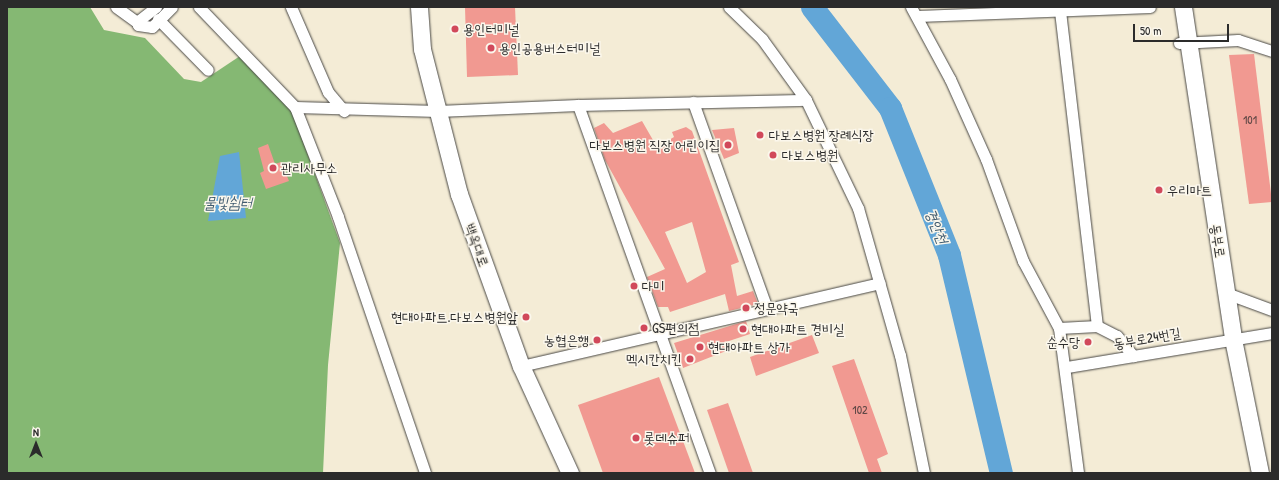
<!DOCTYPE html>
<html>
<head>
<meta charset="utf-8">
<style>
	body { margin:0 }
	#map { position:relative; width:1279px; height:480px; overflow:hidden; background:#f4ecd6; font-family:"Patrick Hand","Poor Story",sans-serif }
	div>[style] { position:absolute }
	.forest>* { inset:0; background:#85b873 }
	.water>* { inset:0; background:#62a6d7 }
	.river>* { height:23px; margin:-11.5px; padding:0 11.5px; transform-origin:11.5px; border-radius:11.5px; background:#62a6d7 }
	.building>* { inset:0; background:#f19991 }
	.roads { filter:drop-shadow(0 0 1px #494845) drop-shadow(0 0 1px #494845) }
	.street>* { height:11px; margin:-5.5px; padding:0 5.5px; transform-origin:5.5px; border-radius:5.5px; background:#fff }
	.primary>* { height:17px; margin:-8.5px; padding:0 8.5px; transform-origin:8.5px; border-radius:8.5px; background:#fff }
	.dots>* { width:11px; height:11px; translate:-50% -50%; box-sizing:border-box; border:2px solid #fbf7ec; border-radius:50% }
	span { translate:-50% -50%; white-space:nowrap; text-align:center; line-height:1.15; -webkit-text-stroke:3px #fbf7ec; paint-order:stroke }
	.number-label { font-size:12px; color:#5c4644 }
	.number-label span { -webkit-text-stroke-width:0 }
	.poi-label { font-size:14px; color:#2b2b2b }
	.left { translate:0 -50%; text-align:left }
	.right { translate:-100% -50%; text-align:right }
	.street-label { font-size:14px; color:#2b2b2b }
	.water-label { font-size:15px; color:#415c70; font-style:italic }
	.frame { position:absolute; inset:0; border:8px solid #2b2b2b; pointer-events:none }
	.north { position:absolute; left:16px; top:424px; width:40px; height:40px; -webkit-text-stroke:3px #fbf7ec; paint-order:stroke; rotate:0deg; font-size:11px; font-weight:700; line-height:16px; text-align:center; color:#2b2b2b }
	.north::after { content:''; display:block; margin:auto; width:14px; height:18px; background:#2b2b2b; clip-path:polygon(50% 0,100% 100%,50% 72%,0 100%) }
	.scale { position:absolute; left:1133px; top:24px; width:96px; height:18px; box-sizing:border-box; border:2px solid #2b2b2b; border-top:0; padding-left:5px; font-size:12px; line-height:14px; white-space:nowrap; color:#2b2b2b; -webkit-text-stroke:3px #fbf7ec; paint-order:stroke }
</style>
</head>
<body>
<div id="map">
	<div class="forest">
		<i style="clip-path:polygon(7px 7px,90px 7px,104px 30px,145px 38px,184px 79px,201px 82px,240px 56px,292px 111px,340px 243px,328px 365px,323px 473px,7px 473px)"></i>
	</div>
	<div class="water">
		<i style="clip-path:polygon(239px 152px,246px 218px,208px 221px,220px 156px)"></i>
	</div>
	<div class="river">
		<i style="left:812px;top:7px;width:128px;rotate:52.3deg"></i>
		<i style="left:890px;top:108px;width:158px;rotate:68.1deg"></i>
		<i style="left:949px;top:255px;width:224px;rotate:76.6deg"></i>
	</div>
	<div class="building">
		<i style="clip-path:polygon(465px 7px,515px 7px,518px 75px,467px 77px)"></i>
		<i style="clip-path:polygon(1254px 54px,1272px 202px,1249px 204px,1229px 55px)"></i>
		<i style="clip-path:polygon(evenodd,642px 121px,657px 147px,674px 137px,672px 132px,686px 127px,692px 131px,739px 262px,731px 265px,737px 296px,753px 291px,758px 304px,729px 311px,725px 294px,670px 312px,668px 307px,658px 307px,647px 277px,665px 269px,605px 160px,594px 128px,604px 123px,613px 133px,642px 121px,692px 222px,706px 272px,687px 283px,665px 232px,692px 222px)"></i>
		<i style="clip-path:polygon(734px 128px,739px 153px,724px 159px,712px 130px)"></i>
		<i style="clip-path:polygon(268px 144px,275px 164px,281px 162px,289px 181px,266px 189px,260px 173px,264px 171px,258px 148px)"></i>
		<i style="clip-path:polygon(746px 321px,750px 334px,723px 343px,726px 351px,683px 368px,674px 343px)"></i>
		<i style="clip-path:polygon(812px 335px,819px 353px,756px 376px,750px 357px)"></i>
		<i style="clip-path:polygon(854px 359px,888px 454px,877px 459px,882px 473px,869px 473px,832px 366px)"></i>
		<i style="clip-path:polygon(659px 377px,695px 473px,603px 473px,578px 405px)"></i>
		<i style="clip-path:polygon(728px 403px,753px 473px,729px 473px,707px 410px)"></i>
	</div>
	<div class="roads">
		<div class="street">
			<i style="left:116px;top:7px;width:26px;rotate:36deg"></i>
			<i style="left:156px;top:7px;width:24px;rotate:142deg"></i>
			<i style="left:137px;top:22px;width:3px;rotate:72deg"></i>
			<i style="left:138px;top:25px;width:14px;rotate:8deg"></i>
			<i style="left:152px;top:27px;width:28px;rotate:-45deg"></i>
			<i style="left:199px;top:7px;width:139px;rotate:46.2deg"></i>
			<i style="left:295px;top:107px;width:118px;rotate:68.6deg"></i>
			<i style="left:338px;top:217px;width:270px;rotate:71.2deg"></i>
			<i style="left:291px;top:7px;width:93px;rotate:66.5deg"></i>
			<i style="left:328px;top:92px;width:25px;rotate:50deg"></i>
			<i style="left:729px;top:7px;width:46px;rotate:44.1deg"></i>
			<i style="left:762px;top:39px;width:75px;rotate:54.2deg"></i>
			<i style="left:806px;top:100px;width:120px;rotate:64.3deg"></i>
			<i style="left:858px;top:208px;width:153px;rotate:74.1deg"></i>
			<i style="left:900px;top:355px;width:120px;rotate:78.5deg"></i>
			<i style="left:911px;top:7px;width:82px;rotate:61.6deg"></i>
			<i style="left:950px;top:79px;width:88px;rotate:65.8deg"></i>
			<i style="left:986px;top:159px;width:109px;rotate:70.1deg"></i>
			<i style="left:1023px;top:261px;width:76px;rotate:61.8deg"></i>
			<i style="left:1059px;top:328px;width:146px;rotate:82.5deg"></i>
			<i style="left:1060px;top:11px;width:317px;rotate:83.3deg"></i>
			<i style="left:918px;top:16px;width:232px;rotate:-2.2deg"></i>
			<i style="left:158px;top:19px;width:71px;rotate:45.6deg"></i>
			<i style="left:1179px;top:43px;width:59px;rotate:-2.9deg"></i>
			<i style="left:1238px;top:40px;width:36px;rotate:18deg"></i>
			<i style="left:693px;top:102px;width:220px;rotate:70.3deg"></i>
			<i style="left:578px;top:105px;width:228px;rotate:-1.3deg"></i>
			<i style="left:295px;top:107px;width:143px;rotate:1.6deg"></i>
			<i style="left:438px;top:111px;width:140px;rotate:-2.5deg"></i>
			<i style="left:578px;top:105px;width:391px;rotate:70.3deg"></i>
			<i style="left:1226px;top:293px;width:49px;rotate:20.3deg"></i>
			<i style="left:1059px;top:328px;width:38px;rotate:-3deg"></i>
			<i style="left:1097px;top:326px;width:22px;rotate:27deg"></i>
			<i style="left:1117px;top:336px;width:26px;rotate:51deg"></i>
			<i style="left:521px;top:366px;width:368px;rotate:-13deg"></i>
			<i style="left:1067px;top:367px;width:208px;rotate:-9.4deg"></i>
		</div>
		<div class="primary">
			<i style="left:419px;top:7px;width:42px;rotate:85.9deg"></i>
			<i style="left:422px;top:49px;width:150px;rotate:75.7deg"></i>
			<i style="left:459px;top:194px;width:183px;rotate:70.2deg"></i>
			<i style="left:521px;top:366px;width:118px;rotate:65.4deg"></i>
			<i style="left:1183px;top:7px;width:336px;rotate:81.4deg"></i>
			<i style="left:1233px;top:339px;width:137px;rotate:78.6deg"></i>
		</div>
	</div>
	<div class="dots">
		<i style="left:455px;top:29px;background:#d1495b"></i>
		<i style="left:491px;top:48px;background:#d1495b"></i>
		<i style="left:760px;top:135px;background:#d1495b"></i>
		<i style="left:728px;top:145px;background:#d1495b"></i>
		<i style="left:773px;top:155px;background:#d1495b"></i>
		<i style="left:273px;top:168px;background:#d1495b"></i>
		<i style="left:1159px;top:190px;background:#d1495b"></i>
		<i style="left:634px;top:286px;background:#d1495b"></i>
		<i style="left:746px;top:308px;background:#d1495b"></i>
		<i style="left:526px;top:317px;background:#d1495b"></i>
		<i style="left:644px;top:328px;background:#d1495b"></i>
		<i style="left:743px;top:329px;background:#d1495b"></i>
		<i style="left:597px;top:340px;background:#d1495b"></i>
		<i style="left:1088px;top:342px;background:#d1495b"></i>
		<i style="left:700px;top:347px;background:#d1495b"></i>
		<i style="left:690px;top:359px;background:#d1495b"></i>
		<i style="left:636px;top:438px;background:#d1495b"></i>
	</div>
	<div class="number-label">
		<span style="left:1250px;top:120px">101</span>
		<span style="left:860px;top:410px">102</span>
	</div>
	<div class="poi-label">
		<span class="left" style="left:463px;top:29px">용인터미널</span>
		<span class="left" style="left:499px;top:48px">용인공용버스터미널</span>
		<span class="left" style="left:769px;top:135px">다보스병원 장례식장</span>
		<span class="right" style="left:720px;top:145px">다보스병원 직장 어린이집</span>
		<span class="left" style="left:782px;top:155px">다보스병원</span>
		<span class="left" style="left:281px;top:168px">관리사무소</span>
		<span class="left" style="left:1167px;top:190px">우리마트</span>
		<span class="left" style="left:642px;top:286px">다미</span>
		<span class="left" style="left:754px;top:308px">정문약국</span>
		<span class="right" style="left:518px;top:317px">현대아파트.다보스병원앞</span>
		<span class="left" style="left:652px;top:328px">GS편의점</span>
		<span class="left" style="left:751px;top:329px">현대아파트 경비실</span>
		<span class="right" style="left:589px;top:340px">농협은행</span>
		<span class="right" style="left:1080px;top:342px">순수당</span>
		<span class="left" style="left:708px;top:347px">현대아파트 상가</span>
		<span class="right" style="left:682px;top:359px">멕시칸치킨</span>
		<span class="left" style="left:644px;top:438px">롯데슈퍼</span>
	</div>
	<div class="street-label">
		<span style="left:1218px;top:241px;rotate:81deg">동부로</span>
		<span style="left:477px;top:245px;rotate:70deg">백옥대로</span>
		<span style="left:1147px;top:338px;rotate:-10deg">동부로24번길</span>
	</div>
	<div class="water-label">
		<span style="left:228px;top:203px">물빛쉼터</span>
		<span style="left:937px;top:226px;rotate:68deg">경안천</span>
	</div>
	<div class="frame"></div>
	<div class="north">N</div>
	<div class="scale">50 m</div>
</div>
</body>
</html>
